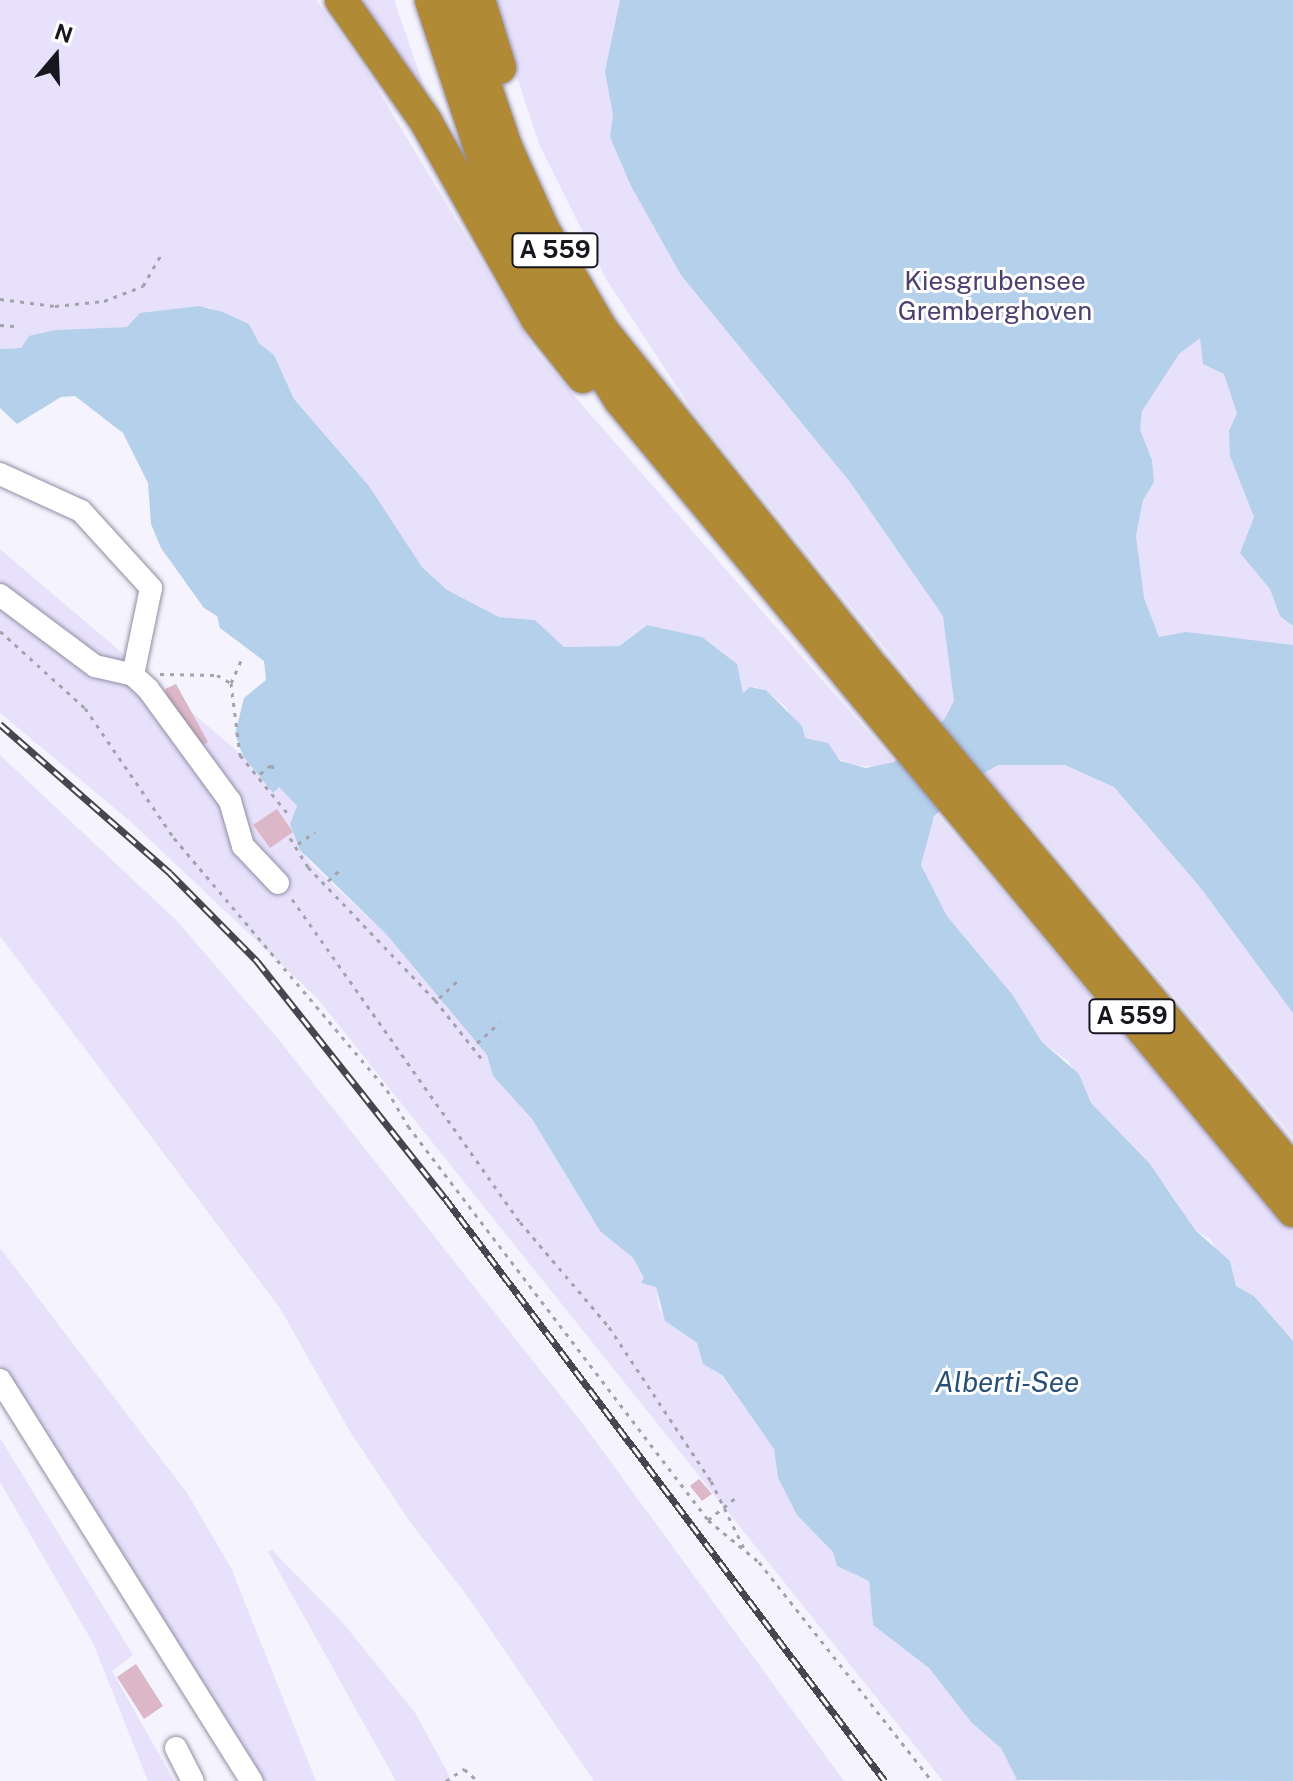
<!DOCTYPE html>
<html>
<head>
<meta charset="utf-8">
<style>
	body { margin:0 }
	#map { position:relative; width:1293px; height:1781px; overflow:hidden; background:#f5f3fd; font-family:"Public Sans",sans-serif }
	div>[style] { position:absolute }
	.green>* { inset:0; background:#e7e1fc }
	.water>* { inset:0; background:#b5d0eb }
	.building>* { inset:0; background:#dcb7c7 }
	.path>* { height:3px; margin-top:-1.5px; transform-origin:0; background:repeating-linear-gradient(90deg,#a4a2ab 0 4px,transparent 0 10px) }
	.roads { filter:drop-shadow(0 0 2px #928da3) drop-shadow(0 0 2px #928da3) }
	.minor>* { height:22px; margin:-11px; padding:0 11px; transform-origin:11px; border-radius:11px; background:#fff }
	.highway>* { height:32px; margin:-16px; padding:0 16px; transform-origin:16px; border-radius:16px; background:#b18a36 }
	.rail>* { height:7px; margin-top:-3.5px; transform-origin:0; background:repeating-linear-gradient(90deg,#fff 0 12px,#47454e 0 24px); box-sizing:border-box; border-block:2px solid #47454e }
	span { translate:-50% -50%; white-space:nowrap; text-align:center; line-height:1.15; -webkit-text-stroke:6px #fff; paint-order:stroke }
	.shield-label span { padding:2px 6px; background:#fff; border:2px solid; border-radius:6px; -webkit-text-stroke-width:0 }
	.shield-label { font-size:24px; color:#18161e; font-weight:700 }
	.park-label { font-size:26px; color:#4d406f }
	.water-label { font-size:28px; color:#285076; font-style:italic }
	.north { position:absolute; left:16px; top:16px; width:80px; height:80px; -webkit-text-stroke:6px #fff; paint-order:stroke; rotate:19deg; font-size:22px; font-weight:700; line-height:32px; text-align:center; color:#18161e }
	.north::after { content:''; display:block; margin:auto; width:28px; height:36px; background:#18161e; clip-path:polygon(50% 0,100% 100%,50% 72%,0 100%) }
</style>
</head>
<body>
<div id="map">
	<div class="green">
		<i style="clip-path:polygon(0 0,316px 0,366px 70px,535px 351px,894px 762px,883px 767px,849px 765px,829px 751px,827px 743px,805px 738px,786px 707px,766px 690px,755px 687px,742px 693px,728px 657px,702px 637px,646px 625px,618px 646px,564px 647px,535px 620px,499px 617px,447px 590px,422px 567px,369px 486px,294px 399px,274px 355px,259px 343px,249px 324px,208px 307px,175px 309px,151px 314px,128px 327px,55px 330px,21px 348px,0 349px)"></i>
		<i style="clip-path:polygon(358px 0,394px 0,428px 98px)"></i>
		<i style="clip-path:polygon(492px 0,1293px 0,1293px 1137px,1025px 818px,1014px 815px,918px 701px,918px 689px,693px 411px,606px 279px,539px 144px)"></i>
		<i style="clip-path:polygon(0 549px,243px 756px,273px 792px,279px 787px,297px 806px,292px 819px,294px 836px,310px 863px,387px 935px,487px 1055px,493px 1076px,532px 1119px,600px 1231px,633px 1258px,644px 1278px,641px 1283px,656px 1286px,659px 1308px,670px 1325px,697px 1343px,703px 1363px,721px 1375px,774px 1449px,778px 1478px,797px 1515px,834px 1552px,837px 1566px,869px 1581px,873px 1625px,929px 1668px,1001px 1748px,1020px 1781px,943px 1781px,317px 998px,130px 821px,0 713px)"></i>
		<i style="clip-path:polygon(0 755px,177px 921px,275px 1035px,586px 1428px,844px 1781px,594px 1781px,468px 1597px,410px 1522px,349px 1430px,280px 1308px,0 936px)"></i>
		<i style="clip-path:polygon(936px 814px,1293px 1232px,1293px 1341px,1254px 1296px,1236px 1286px,1211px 1240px,1196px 1231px,1169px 1190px,1091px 1103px,1069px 1062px,1042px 1042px,1012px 994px,947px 916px,921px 865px,927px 827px)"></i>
		<i style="clip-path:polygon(0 1248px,187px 1493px,231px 1568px,316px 1781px,259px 1781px,0 1366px)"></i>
		<i style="clip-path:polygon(0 1438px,133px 1655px,112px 1671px,174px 1781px,148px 1781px,93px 1643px,0 1482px)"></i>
		<i style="clip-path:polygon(272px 1550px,344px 1624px,416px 1714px,452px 1781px,396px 1781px,268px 1552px)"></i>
	</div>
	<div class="water">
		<i style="clip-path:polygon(620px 0,1293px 0,1293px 626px,1280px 616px,1270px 589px,1240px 553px,1254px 517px,1230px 456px,1229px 431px,1237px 413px,1224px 374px,1203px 364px,1200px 338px,1179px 354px,1142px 411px,1140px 430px,1152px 460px,1154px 482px,1143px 500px,1136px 536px,1144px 598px,1159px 637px,1186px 632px,1293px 645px,1293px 1013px,1200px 887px,1114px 787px,1065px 765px,998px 765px,986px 772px,934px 816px,921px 865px,947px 916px,1012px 994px,1042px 1042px,1079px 1074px,1091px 1103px,1150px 1164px,1196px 1231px,1230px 1261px,1236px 1286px,1254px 1296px,1293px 1341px,1293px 1781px,1017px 1780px,1001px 1748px,972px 1723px,929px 1668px,873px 1625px,869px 1581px,837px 1566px,833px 1552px,797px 1515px,778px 1478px,774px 1449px,722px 1375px,703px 1364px,697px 1343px,665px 1321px,656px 1287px,641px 1283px,644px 1278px,633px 1258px,600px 1231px,532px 1119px,493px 1076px,487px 1055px,387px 935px,300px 850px,290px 824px,297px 806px,279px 787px,273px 793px,243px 756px,235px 734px,244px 698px,266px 680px,264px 661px,220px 628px,217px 616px,204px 608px,161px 548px,151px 524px,148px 483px,123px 433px,75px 396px,61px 397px,17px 424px,0 408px,0 349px,21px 348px,29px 336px,55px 330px,127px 327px,140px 313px,199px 306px,223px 312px,249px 324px,259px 343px,274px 355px,294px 399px,369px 486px,422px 567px,447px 590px,499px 617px,535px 620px,564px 647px,619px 646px,647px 625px,702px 637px,737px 664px,743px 693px,750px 687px,766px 690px,802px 726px,805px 738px,828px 743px,840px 761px,866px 768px,894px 762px,944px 720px,954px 701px,943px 616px,850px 482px,681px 275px,631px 186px,610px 137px,613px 115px,605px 71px)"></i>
	</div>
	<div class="building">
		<i style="clip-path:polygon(176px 684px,208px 742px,197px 748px,168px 701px,165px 689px)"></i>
		<i style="clip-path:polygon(277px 809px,293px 832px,270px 848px,253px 825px)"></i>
		<i style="clip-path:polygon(699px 1479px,712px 1494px,702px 1501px,690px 1486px)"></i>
		<i style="clip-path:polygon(136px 1664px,163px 1706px,144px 1719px,117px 1677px)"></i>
	</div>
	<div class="path">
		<i style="left:0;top:299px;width:55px;rotate:7.3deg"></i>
		<i style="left:55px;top:306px;width:49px;rotate:-5.8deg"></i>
		<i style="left:104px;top:301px;width:42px;rotate:-21deg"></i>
		<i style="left:143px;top:286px;width:38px;rotate:-60deg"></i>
		<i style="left:0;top:325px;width:14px;rotate:4deg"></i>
		<i style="left:0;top:631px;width:115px;rotate:42.2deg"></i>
		<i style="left:85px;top:708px;width:158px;rotate:55.6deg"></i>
		<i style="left:174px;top:838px;width:330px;rotate:49.8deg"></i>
		<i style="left:387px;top:1090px;width:42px;rotate:59.7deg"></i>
		<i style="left:408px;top:1126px;width:495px;rotate:52.7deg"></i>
		<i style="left:708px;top:1520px;width:66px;rotate:39.5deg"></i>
		<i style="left:759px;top:1562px;width:279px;rotate:51.7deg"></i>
		<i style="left:160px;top:674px;width:57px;rotate:1deg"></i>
		<i style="left:217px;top:675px;width:16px;rotate:30deg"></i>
		<i style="left:231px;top:683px;width:73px;rotate:82.9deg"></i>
		<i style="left:240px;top:755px;width:77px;rotate:50.8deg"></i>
		<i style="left:231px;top:683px;width:27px;rotate:-66deg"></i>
		<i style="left:260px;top:774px;width:14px;rotate:-39deg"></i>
		<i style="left:271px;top:765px;width:10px;rotate:53deg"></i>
		<i style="left:290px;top:838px;width:34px;rotate:58deg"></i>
		<i style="left:308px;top:867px;width:184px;rotate:46.3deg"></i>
		<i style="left:435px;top:1000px;width:75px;rotate:51.5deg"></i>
		<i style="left:298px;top:844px;width:21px;rotate:-35deg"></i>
		<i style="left:328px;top:881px;width:16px;rotate:-43deg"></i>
		<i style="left:292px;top:899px;width:395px;rotate:54.8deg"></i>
		<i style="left:520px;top:1222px;width:138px;rotate:49.7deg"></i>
		<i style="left:609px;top:1327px;width:185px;rotate:56.5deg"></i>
		<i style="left:711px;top:1481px;width:75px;rotate:63.8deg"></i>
		<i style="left:439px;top:998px;width:26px;rotate:-43deg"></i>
		<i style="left:477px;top:1043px;width:30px;rotate:-42deg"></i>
		<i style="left:708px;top:1520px;width:36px;rotate:-39deg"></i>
		<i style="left:446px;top:1781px;width:22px;rotate:-34deg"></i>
		<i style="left:464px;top:1769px;width:18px;rotate:41deg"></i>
	</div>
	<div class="roads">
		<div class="minor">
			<i style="left:0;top:474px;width:89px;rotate:24.6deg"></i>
			<i style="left:81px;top:511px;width:104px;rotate:47.7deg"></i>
			<i style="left:151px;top:588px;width:89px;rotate:101.7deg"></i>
			<i style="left:0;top:595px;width:119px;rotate:36.8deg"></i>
			<i style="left:95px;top:666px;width:39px;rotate:13deg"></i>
			<i style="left:133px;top:675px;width:21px;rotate:43deg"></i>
			<i style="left:148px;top:689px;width:139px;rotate:53.8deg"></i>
			<i style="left:230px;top:801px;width:47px;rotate:73.9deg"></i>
			<i style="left:243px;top:846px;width:51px;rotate:46.6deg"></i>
			<i style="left:0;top:1380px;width:474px;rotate:57.9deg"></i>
			<i style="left:176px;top:1748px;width:37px;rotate:63deg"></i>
		</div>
		<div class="highway">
			<i style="left:341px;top:0;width:146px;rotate:55deg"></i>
			<i style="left:425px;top:120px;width:228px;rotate:60.6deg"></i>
			<i style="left:537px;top:319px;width:74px;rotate:51.6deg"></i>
			<i style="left:431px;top:0;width:172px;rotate:71.7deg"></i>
			<i style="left:485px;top:163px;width:92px;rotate:64.8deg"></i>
			<i style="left:524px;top:246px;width:181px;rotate:58.1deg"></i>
			<i style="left:620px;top:400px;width:1054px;rotate:50.31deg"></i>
			<i style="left:456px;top:0;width:155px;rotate:71.2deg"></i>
			<i style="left:506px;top:147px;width:90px;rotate:65.7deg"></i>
			<i style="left:543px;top:229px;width:117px;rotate:59.7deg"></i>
			<i style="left:602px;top:330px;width:435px;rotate:51.3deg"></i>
			<i style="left:874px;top:669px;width:654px;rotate:50.15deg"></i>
			<i style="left:479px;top:0;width:71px;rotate:72.8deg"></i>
		</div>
	</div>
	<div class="rail">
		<i style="left:0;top:724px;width:226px;rotate:41.2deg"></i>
		<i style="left:170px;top:873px;width:124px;rotate:45.3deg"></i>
		<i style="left:257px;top:961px;width:303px;rotate:51.6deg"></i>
		<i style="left:445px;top:1198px;width:730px;rotate:52.96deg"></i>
	</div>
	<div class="shield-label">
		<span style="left:555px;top:250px">A 559</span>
		<span style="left:1132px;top:1016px">A 559</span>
	</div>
	<div class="park-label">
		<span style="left:995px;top:296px">Kiesgrubensee<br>Gremberghoven</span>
	</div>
	<div class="water-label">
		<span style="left:1007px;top:1382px">Alberti-See</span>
	</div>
	<div class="north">N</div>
</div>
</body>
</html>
